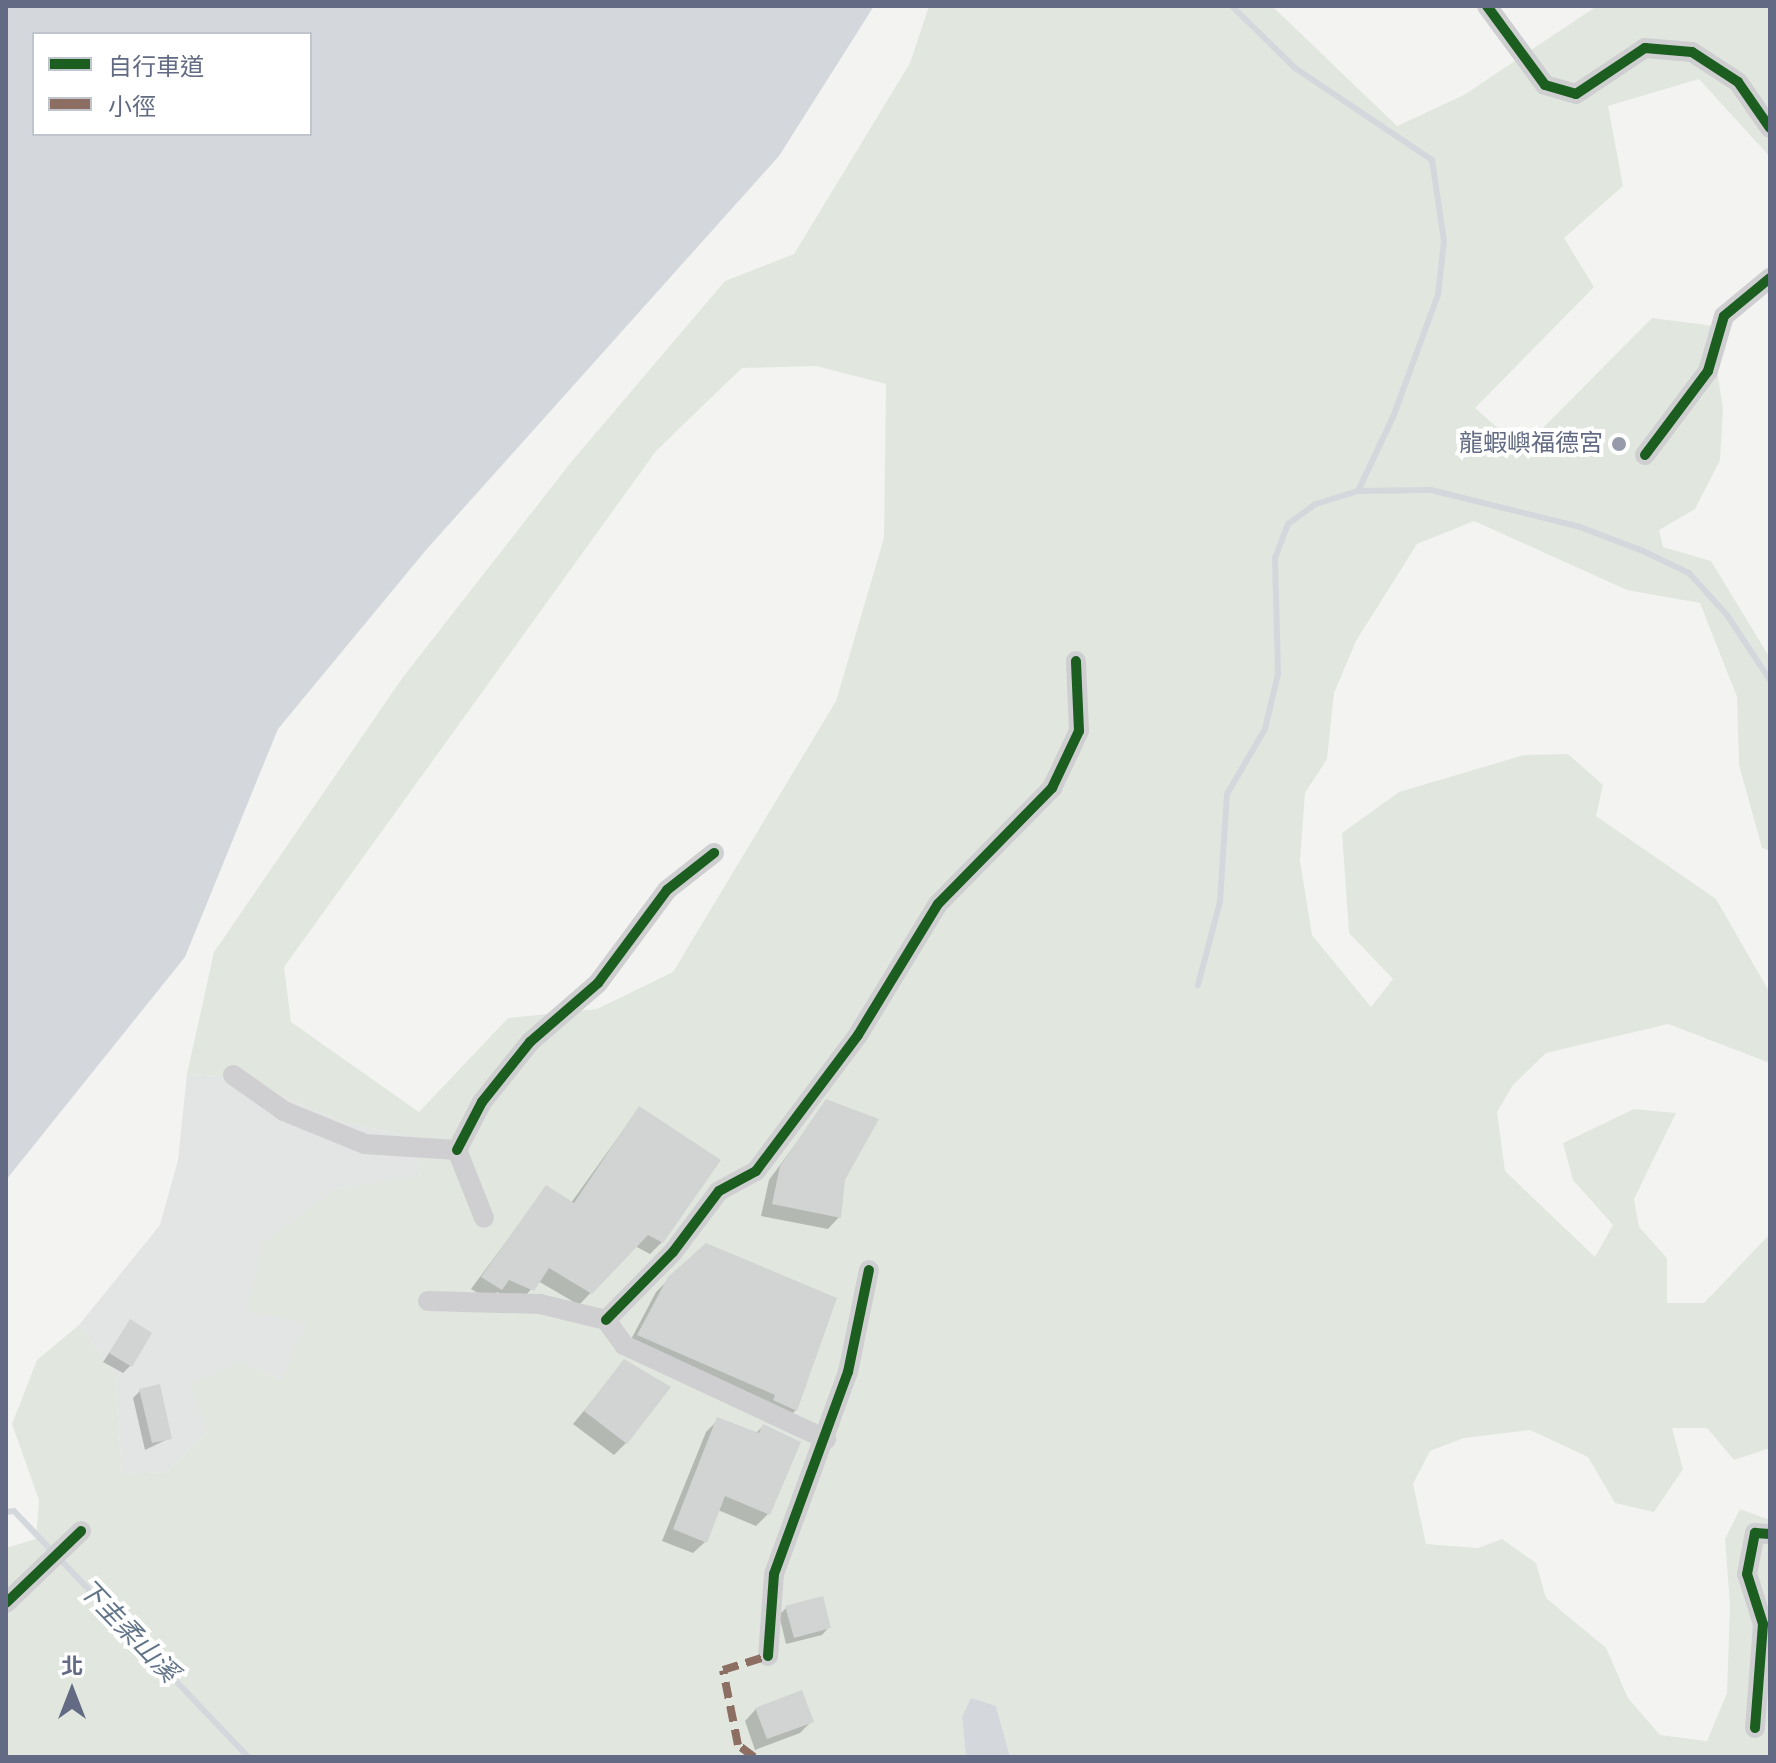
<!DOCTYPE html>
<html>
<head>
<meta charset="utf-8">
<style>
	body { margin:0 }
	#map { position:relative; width:1776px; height:1763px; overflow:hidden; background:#f3f4f1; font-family:"Fira Sans Condensed","Noto Sans TC",sans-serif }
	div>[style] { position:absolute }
	.built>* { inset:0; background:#e3e4e4 }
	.green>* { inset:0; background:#e1e7df }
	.water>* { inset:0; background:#d4d8dd }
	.shadow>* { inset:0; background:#0003 }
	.stream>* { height:6px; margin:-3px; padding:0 3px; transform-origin:3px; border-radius:3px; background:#d4d8dd }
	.building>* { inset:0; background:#d2d3d3 }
	.street>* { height:20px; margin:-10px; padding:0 10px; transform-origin:10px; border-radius:10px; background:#cfcfd1 }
	.quiet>* { height:8px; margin-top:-4px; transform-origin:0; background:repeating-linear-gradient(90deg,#8d6e63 0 16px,transparent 0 24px) }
	.cycleway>* { height:10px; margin:-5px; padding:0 5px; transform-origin:5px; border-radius:5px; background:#1b5e20 }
	.dots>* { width:22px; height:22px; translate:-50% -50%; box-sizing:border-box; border:4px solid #fff; border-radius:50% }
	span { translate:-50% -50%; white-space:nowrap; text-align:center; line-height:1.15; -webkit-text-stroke:8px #fff; paint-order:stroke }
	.poi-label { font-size:24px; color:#626b83 }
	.right { translate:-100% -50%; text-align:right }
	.water-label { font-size:26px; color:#627488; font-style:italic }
	.frame { position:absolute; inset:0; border:8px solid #626b83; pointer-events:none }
	.legend { position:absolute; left:32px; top:32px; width:280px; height:104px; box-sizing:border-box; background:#fff; border:2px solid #c0c4cd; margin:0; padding:10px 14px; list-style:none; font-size:24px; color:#626b83 }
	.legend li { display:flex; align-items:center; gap:16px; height:40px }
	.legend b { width:40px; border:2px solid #c0c4cd }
	.north { position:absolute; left:32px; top:1651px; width:80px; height:80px; -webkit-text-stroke:6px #fff; paint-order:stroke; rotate:0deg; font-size:22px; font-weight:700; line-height:32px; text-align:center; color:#626b83 }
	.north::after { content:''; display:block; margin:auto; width:28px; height:36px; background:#626b83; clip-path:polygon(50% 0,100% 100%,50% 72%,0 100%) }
</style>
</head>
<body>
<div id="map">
	<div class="built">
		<i style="clip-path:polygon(187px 1074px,238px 1077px,342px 1122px,416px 1137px,420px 1178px,335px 1189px,248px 1311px,308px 1322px,282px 1380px,240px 1363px,208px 1432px,166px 1472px,122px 1474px,115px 1374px,79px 1325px,160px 1225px,178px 1160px)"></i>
	</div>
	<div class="green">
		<i style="clip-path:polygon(evenodd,929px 6px,1272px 6px,1397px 126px,1464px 95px,1597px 6px,1770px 6px,1770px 157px,1699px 79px,1608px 106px,1623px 186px,1564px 238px,1594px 287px,1475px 408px,1522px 449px,1652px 318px,1722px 327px,1717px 371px,1723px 408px,1720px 460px,1695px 509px,1659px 530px,1663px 547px,1711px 561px,1770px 658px,1770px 851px,1762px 848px,1739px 765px,1737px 697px,1700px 603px,1627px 590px,1474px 521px,1417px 544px,1356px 641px,1334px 693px,1327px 759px,1305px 793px,1300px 861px,1312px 935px,1371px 1007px,1393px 979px,1349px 933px,1342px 833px,1399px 792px,1524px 755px,1568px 754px,1603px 785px,1596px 816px,1716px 899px,1770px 993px,1770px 1063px,1668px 1024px,1546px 1053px,1513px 1085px,1497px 1112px,1505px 1171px,1595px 1257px,1613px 1225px,1573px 1180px,1563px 1143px,1634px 1109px,1676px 1113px,1634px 1199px,1639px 1227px,1667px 1258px,1667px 1303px,1704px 1303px,1770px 1234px,1770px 1448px,1734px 1460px,1707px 1428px,1672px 1428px,1683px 1469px,1654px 1512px,1615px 1503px,1588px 1457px,1530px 1430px,1464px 1438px,1430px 1451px,1413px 1484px,1426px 1544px,1478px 1548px,1502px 1539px,1536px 1563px,1546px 1598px,1606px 1648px,1628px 1698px,1660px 1735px,1707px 1741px,1727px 1693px,1730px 1605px,1725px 1539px,1740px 1509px,1770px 1520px,1770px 1757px,1010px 1757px,996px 1706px,962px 1717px,966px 1757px,6px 1757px,6px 1548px,36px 1539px,39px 1500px,12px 1424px,37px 1360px,79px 1325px,115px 1374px,122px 1474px,166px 1472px,208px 1432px,190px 1384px,240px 1363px,282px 1380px,307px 1323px,247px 1311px,264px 1243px,335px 1189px,420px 1177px,415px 1137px,342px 1122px,238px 1077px,187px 1074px,214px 952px,403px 677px,572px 461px,725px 281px,794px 254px,910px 63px,929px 6px,816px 366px,886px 384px,884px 538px,836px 701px,673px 972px,597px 1009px,508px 1018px,419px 1112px,291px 1022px,284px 967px,656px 451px,742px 368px,816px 366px)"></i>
	</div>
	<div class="water">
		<i style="clip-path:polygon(evenodd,6px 6px,874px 6px,779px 156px,426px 550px,278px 729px,185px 957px,6px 1180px,6px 6px,34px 34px,310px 34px,310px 134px,34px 134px,34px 34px)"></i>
		<i style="clip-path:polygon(971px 1698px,996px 1706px,1010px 1757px,966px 1757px,962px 1717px)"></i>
	</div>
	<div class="shadow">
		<i style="clip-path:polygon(827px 1101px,843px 1179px,839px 1217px,828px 1229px,761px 1216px,769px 1180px)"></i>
		<i style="clip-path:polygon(639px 1108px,662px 1242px,650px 1254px,635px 1246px,579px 1305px,538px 1281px,520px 1302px,497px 1292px,489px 1300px,471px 1289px,546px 1188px,571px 1203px)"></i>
		<i style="clip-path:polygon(669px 1279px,796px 1410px,784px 1422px,627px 1347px,656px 1292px)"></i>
		<i style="clip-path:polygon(130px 1322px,130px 1366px,123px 1373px,103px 1362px)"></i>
		<i style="clip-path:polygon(624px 1362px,626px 1443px,614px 1455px,573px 1424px)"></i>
		<i style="clip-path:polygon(140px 1391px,170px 1438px,145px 1450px,133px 1398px)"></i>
		<i style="clip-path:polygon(718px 1420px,755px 1434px,763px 1426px,768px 1514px,756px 1526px,718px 1510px,705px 1542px,693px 1553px,662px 1541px,706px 1432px)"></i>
		<i style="clip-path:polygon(786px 1608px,829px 1627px,822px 1635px,786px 1644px,779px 1615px)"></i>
		<i style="clip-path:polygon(756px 1709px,812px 1721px,800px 1733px,755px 1750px,745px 1721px)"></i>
	</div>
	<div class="stream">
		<i style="left:1358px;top:491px;width:73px;rotate:-0.8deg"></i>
		<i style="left:1431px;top:490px;width:154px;rotate:13.9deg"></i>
		<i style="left:1580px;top:527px;width:67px;rotate:20.9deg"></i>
		<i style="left:1643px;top:551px;width:51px;rotate:25.6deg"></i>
		<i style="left:1689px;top:573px;width:57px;rotate:47.9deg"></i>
		<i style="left:1727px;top:615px;width:78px;rotate:56.5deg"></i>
		<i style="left:1198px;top:985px;width:86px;rotate:-75.2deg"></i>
		<i style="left:1220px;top:902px;width:108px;rotate:-86.3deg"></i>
		<i style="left:1227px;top:794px;width:75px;rotate:-59.7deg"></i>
		<i style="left:1265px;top:729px;width:57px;rotate:-76.7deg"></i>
		<i style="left:1278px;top:674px;width:116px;rotate:-91.5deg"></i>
		<i style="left:1275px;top:558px;width:36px;rotate:-69deg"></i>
		<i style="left:1288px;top:524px;width:34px;rotate:-36deg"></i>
		<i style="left:1316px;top:504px;width:44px;rotate:-17.2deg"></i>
		<i style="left:1358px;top:491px;width:82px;rotate:-64.7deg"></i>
		<i style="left:1393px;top:417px;width:130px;rotate:-69.8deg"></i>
		<i style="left:1438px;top:295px;width:54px;rotate:-83.7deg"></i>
		<i style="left:1444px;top:241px;width:82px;rotate:-98.4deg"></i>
		<i style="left:1432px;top:160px;width:165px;rotate:-146.1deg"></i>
		<i style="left:1295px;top:68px;width:88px;rotate:-135.5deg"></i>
		<i style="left:6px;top:1512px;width:8px;rotate:-7deg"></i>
		<i style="left:14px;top:1511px;width:340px;rotate:46.4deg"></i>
	</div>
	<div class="building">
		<i style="clip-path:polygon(826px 1099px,879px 1119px,845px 1180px,841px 1218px,772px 1204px,780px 1166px)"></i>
		<i style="clip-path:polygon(639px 1106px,721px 1160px,663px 1243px,648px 1235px,592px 1294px,549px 1268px,534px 1291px,509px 1280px,502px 1290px,481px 1277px,546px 1185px,574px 1203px)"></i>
		<i style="clip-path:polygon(706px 1243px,837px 1298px,797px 1411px,773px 1400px,775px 1395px,637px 1335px,668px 1277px)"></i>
		<i style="clip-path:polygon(130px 1319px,152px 1333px,132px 1367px,109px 1353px)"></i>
		<i style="clip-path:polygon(624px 1359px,671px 1387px,627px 1444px,584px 1411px)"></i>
		<i style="clip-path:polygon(160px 1384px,172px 1439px,152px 1443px,139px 1389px)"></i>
		<i style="clip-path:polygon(717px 1417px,759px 1433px,763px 1424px,801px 1442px,770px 1515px,725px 1496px,707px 1543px,673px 1529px)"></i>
		<i style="clip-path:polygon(823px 1596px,831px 1628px,794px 1638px,785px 1606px)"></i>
		<i style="clip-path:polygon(802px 1690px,814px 1722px,767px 1739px,755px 1708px)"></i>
	</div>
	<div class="street">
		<i style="left:1487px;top:6px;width:98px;rotate:53.7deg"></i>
		<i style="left:1545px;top:85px;width:32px;rotate:16deg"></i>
		<i style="left:1576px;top:94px;width:83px;rotate:-33.7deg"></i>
		<i style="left:1645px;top:48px;width:47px;rotate:4.9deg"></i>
		<i style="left:1692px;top:52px;width:55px;rotate:33.1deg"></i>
		<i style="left:1738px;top:82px;width:56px;rotate:55.2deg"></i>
		<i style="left:1645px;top:455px;width:105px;rotate:-53.1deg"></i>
		<i style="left:1708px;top:371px;width:57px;rotate:-73.8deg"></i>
		<i style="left:1724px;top:316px;width:60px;rotate:-39.6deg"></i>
		<i style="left:233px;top:1075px;width:62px;rotate:35.2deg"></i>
		<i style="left:284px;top:1111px;width:87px;rotate:22.2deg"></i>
		<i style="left:365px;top:1144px;width:92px;rotate:3.7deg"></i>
		<i style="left:457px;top:1150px;width:73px;rotate:68.3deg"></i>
		<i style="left:457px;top:1150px;width:54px;rotate:-62.5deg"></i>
		<i style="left:482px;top:1102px;width:77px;rotate:-51.3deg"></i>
		<i style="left:530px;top:1042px;width:90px;rotate:-40.9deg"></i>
		<i style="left:598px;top:983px;width:116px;rotate:-53.4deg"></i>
		<i style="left:667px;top:890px;width:60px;rotate:-38.2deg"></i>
		<i style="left:428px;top:1301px;width:112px;rotate:1.5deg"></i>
		<i style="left:540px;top:1304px;width:68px;rotate:13.6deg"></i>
		<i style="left:606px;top:1320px;width:31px;rotate:54deg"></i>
		<i style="left:624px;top:1345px;width:223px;rotate:25deg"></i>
		<i style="left:606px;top:1320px;width:95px;rotate:-45.4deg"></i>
		<i style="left:673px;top:1252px;width:76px;rotate:-53deg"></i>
		<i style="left:719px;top:1191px;width:42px;rotate:-28.4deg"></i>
		<i style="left:756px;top:1171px;width:170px;rotate:-53.1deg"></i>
		<i style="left:858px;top:1035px;width:153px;rotate:-58.6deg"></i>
		<i style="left:938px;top:904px;width:163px;rotate:-45.5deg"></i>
		<i style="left:1052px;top:788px;width:63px;rotate:-64.7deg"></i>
		<i style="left:1079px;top:731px;width:70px;rotate:-92.5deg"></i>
		<i style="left:6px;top:1603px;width:104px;rotate:-43.8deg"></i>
		<i style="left:768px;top:1656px;width:82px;rotate:-85.8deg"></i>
		<i style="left:774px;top:1574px;width:215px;rotate:-69.9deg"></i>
		<i style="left:848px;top:1372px;width:104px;rotate:-78.4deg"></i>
		<i style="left:1755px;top:1728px;width:104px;rotate:-85.6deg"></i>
		<i style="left:1763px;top:1624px;width:52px;rotate:-107.7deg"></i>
		<i style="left:1747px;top:1574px;width:42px;rotate:-79deg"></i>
		<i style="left:1755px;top:1533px;width:15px;rotate:4deg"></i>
	</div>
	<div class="quiet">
		<i style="left:754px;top:1757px;width:20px;rotate:-143deg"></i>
		<i style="left:738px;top:1745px;width:76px;rotate:-101.3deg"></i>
		<i style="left:723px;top:1670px;width:47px;rotate:-17.3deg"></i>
	</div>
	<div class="cycleway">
		<i style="left:1487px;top:6px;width:98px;rotate:53.7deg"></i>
		<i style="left:1545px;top:85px;width:32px;rotate:16deg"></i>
		<i style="left:1576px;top:94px;width:83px;rotate:-33.7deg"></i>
		<i style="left:1645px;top:48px;width:47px;rotate:4.9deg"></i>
		<i style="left:1692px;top:52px;width:55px;rotate:33.1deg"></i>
		<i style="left:1738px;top:82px;width:56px;rotate:55.2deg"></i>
		<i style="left:1645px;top:455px;width:105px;rotate:-53.1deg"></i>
		<i style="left:1708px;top:371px;width:57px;rotate:-73.8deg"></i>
		<i style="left:1724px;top:316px;width:60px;rotate:-39.6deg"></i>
		<i style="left:457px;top:1150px;width:54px;rotate:-62.5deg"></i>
		<i style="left:482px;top:1102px;width:77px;rotate:-51.3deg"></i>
		<i style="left:530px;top:1042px;width:90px;rotate:-40.9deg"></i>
		<i style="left:598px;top:983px;width:116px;rotate:-53.4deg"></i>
		<i style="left:667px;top:890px;width:60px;rotate:-38.2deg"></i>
		<i style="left:606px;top:1320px;width:95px;rotate:-45.4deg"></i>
		<i style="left:673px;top:1252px;width:76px;rotate:-53deg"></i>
		<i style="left:719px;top:1191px;width:42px;rotate:-28.4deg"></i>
		<i style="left:756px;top:1171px;width:170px;rotate:-53.1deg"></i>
		<i style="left:858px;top:1035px;width:153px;rotate:-58.6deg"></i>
		<i style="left:938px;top:904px;width:163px;rotate:-45.5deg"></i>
		<i style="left:1052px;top:788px;width:63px;rotate:-64.7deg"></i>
		<i style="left:1079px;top:731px;width:70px;rotate:-92.5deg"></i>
		<i style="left:6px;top:1603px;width:104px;rotate:-43.8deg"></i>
		<i style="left:768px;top:1656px;width:82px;rotate:-85.8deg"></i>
		<i style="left:774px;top:1574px;width:215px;rotate:-69.9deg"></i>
		<i style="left:848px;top:1372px;width:104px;rotate:-78.4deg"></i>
		<i style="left:1755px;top:1728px;width:104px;rotate:-85.6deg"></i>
		<i style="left:1763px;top:1624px;width:52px;rotate:-107.7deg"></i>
		<i style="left:1747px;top:1574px;width:42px;rotate:-79deg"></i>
		<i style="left:1755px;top:1533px;width:15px;rotate:4deg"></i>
	</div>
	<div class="dots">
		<i style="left:1619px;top:444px;background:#959baa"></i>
	</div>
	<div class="poi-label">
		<span class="right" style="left:1603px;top:444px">龍蝦嶼福德宮</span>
	</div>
	<div class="water-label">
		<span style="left:128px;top:1631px;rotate:46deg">下圭柔山溪</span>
	</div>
	<div class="frame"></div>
	<ul class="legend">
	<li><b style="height:10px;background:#1b5e20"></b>自行車道</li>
	<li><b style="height:10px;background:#8d6e63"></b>小徑</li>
	</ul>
	<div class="north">北</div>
</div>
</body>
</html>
